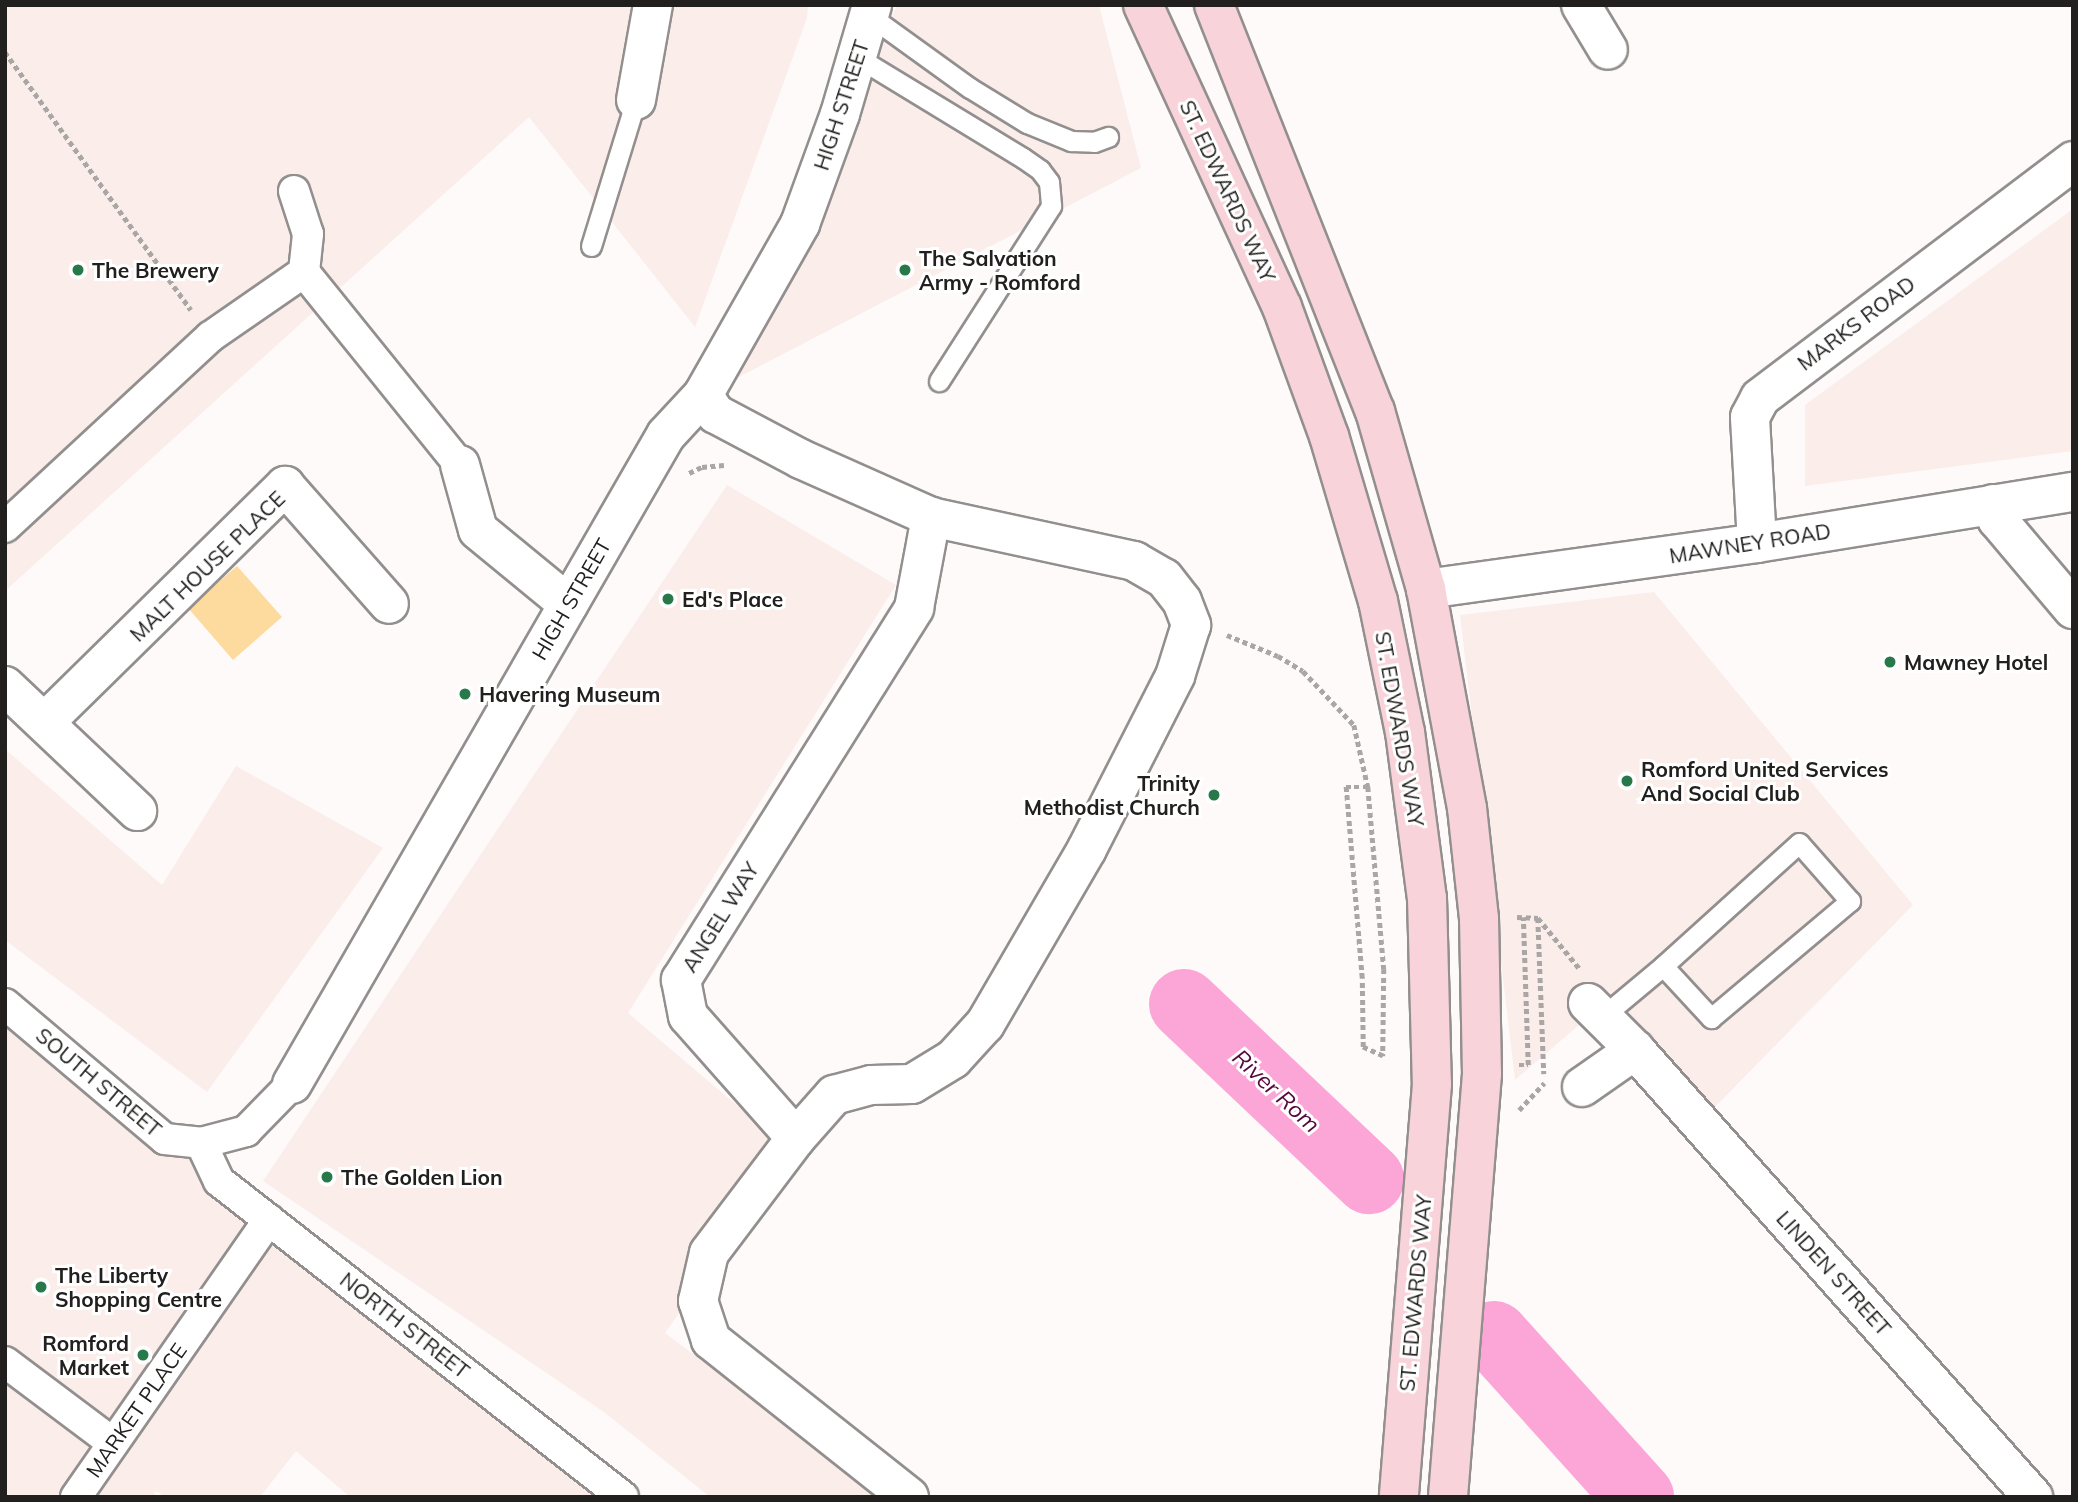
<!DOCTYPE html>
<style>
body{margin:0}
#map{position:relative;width:2078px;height:1502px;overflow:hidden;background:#fefaf9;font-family:Mulish,sans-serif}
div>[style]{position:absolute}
.built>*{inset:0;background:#faedea}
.green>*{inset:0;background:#fddb9f}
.river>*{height:70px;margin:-35px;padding:0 35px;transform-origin:35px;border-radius:35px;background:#fba6d7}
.path>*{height:4.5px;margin-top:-2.25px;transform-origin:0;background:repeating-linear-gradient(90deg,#a9a6a5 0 5px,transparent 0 8.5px)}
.roads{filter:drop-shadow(2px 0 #928f8e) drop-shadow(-2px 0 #928f8e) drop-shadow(0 2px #928f8e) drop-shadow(0 -2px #928f8e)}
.service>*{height:19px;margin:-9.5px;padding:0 9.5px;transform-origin:9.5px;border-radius:9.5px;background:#fff}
.pedestrian>*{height:30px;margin:-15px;padding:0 15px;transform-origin:15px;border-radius:15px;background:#fff}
.minor>*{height:38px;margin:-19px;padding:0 19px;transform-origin:19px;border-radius:19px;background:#fff}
.tertiary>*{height:38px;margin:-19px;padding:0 19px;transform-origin:19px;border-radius:19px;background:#fff}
.primary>*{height:38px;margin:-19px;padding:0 19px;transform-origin:19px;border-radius:19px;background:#f8d3d9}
.dots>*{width:19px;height:19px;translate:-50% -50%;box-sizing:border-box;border:4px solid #fff;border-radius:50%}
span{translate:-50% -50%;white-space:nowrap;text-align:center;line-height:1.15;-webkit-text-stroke:6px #fff;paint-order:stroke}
.street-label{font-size:21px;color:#21201f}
.poi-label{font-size:21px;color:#21201f;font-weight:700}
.left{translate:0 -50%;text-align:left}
.right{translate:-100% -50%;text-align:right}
.water-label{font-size:23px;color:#54093d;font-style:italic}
.frame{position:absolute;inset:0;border:7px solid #21201f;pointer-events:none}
</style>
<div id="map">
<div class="built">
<div style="clip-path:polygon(5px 5px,808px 5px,807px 18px,695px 327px,529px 117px,5px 591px)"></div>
<div style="clip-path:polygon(897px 5px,1099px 5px,1141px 168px,733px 380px)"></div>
<div style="clip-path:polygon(2073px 209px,2073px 451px,1805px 486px,1805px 405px)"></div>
<div style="clip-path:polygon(727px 485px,896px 585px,628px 1013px,792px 1152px,665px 1333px,885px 1497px,710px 1497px,604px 1412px,263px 1181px)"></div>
<div style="clip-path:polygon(1654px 592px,1913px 905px,1711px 1111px,1614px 995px,1515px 1080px,1460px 615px)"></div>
<div style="clip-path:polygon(5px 749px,162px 885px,236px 766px,383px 848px,207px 1092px,5px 940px)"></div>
<div style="clip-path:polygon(5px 1004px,165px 1139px,625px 1497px,350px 1497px,296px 1451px,260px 1497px,165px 1497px,156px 1491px,153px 1497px,5px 1497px)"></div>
</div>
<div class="green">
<div style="clip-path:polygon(237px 566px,282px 617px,233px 660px,188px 608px)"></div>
</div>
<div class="river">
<div style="left:1184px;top:1004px;width:255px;rotate:43.4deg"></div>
<div style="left:1494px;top:1336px;width:217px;rotate:48deg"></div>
</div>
<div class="path">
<div style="left:5px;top:52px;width:318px;rotate:54.2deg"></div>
<div style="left:689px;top:473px;width:14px;rotate:-25deg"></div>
<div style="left:702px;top:467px;width:22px;rotate:-5deg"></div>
<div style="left:1227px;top:635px;width:55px;rotate:22.4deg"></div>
<div style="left:1278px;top:656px;width:29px;rotate:31deg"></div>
<div style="left:1303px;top:671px;width:74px;rotate:46.6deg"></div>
<div style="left:1354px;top:725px;width:64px;rotate:77.3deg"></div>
<div style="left:1368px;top:787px;width:183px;rotate:85deg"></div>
<div style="left:1384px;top:969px;width:87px;rotate:90.7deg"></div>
<div style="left:1383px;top:1056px;width:22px;rotate:-156deg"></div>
<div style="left:1363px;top:1047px;width:69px;rotate:-90.8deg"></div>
<div style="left:1362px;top:978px;width:192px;rotate:-94.8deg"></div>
<div style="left:1346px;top:787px;width:22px"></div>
<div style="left:1517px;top:917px;width:21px;rotate:3deg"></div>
<div style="left:1538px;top:918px;width:65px;rotate:50.6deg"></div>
<div style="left:1538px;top:918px;width:156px;rotate:87.8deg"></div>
<div style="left:1519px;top:1065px;width:9px"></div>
<div style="left:1528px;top:1065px;width:148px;rotate:-91.9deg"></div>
<div style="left:1519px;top:1110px;width:37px;rotate:-47deg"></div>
</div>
<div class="roads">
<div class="service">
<div style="left:870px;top:16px;width:123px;rotate:35.8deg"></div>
<div style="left:970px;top:88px;width:67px;rotate:31.6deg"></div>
<div style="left:1027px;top:123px;width:48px;rotate:22.2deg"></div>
<div style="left:1071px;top:141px;width:23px;rotate:2deg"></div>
<div style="left:1094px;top:142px;width:15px;rotate:-20deg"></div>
<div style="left:857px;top:57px;width:194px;rotate:31.3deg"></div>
<div style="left:1023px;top:158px;width:21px;rotate:35deg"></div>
<div style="left:1040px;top:170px;width:15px;rotate:53deg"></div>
<div style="left:1049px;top:182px;width:24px;rotate:85deg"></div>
<div style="left:1051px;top:206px;width:208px;rotate:122.6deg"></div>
<div style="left:591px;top:246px;width:153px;rotate:-72.9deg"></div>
<div style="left:1602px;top:1017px;width:80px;rotate:-39.9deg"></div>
<div style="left:1663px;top:966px;width:71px;rotate:47.3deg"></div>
<div style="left:1711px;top:1018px;width:182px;rotate:-40.1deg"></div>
<div style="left:1850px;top:901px;width:77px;rotate:-131.3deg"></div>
<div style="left:1799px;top:843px;width:183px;rotate:137.9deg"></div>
</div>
<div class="pedestrian">
<div style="left:294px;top:191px;width:45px;rotate:72deg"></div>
<div style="left:308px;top:234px;width:38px;rotate:96deg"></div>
<div style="left:5px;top:527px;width:280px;rotate:-42.8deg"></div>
<div style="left:210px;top:337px;width:114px;rotate:-34.7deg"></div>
<div style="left:304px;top:272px;width:248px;rotate:51.1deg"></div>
<div style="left:5px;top:1004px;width:209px;rotate:40.2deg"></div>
<div style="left:165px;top:1139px;width:36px;rotate:6deg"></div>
<div style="left:201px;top:1143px;width:47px;rotate:-14.9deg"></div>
<div style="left:246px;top:1131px;width:66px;rotate:-45.6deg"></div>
<div style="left:201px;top:1143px;width:42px;rotate:64.7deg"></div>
<div style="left:219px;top:1181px;width:513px;rotate:38.03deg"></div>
<div style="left:5px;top:1362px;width:135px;rotate:36.9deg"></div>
<div style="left:76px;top:1497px;width:338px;rotate:-55.2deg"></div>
</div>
<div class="minor">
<div style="left:1581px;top:5px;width:52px;rotate:59deg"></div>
<div style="left:636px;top:100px;width:97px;rotate:-79.9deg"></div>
<div style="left:703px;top:395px;width:23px;rotate:56deg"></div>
<div style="left:716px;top:414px;width:96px;rotate:27.9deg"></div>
<div style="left:801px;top:459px;width:142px;rotate:24deg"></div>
<div style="left:931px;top:517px;width:208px;rotate:12.2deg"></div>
<div style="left:1134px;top:561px;width:34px;rotate:30deg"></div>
<div style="left:1164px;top:578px;width:29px;rotate:52deg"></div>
<div style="left:1182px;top:601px;width:26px;rotate:69deg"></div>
<div style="left:1191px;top:625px;width:53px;rotate:107.4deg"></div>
<div style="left:1175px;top:676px;width:194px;rotate:117deg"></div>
<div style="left:1087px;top:849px;width:203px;rotate:120.2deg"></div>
<div style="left:985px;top:1024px;width:47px;rotate:132.4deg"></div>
<div style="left:953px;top:1059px;width:48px;rotate:148.6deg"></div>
<div style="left:912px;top:1084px;width:41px;rotate:178.6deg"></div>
<div style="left:871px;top:1085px;width:38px;rotate:165deg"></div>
<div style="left:834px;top:1095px;width:57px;rotate:131.5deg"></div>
<div style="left:460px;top:465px;width:67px;rotate:74.5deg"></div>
<div style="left:478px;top:530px;width:117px;rotate:39.4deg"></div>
<div style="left:1993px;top:504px;width:16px;rotate:75deg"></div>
<div style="left:1997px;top:519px;width:118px;rotate:49.8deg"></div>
<div style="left:1757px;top:543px;width:126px;rotate:-93.2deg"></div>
<div style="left:1750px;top:417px;width:21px;rotate:-62deg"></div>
<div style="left:1760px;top:398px;width:393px;rotate:-37.1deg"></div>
<div style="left:5px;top:686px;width:182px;rotate:43.4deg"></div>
<div style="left:45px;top:722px;width:337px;rotate:-44.5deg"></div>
<div style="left:285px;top:486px;width:157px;rotate:48.6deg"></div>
<div style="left:1588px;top:1003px;width:66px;rotate:45deg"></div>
<div style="left:1635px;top:1050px;width:599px;rotate:48.32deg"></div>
<div style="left:292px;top:1084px;width:749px;rotate:-60.05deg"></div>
<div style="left:666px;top:435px;width:54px;rotate:-47.2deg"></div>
<div style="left:703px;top:395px;width:197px;rotate:-60.4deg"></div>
<div style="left:800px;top:224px;width:117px;rotate:-70deg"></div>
<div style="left:840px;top:114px;width:114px;rotate:-73.6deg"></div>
<div style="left:1582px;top:1087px;width:65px;rotate:-34.9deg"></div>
<div style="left:909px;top:1497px;width:253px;rotate:-141.6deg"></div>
<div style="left:711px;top:1340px;width:41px;rotate:-108.4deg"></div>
<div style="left:698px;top:1301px;width:49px;rotate:-77.1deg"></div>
<div style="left:709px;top:1253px;width:144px;rotate:-52.9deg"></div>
<div style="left:796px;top:1138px;width:163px;rotate:-131.5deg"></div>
<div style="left:688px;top:1016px;width:37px;rotate:-101deg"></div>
<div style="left:681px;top:980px;width:439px;rotate:-57.9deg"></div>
<div style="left:914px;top:608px;width:93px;rotate:-79.4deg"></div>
</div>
<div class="tertiary">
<div style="left:1426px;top:589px;width:334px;rotate:-7.9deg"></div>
<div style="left:1757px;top:543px;width:320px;rotate:-9.2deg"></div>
</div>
<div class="primary">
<div style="left:1143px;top:5px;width:332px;rotate:65.3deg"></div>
<div style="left:1282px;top:307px;width:137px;rotate:70deg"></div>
<div style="left:1329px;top:436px;width:172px;rotate:73.5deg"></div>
<div style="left:1378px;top:601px;width:134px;rotate:78.4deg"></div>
<div style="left:1405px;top:732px;width:167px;rotate:82.5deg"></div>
<div style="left:1427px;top:898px;width:186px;rotate:88.5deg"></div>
<div style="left:1432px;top:1084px;width:414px;rotate:94.6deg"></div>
<div style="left:1214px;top:5px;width:437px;rotate:68.4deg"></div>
<div style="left:1375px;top:411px;width:185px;rotate:74deg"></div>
<div style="left:1426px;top:589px;width:223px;rotate:79.4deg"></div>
<div style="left:1467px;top:808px;width:111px;rotate:83.8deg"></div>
<div style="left:1479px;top:918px;width:156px;rotate:88.9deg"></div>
<div style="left:1482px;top:1074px;width:424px;rotate:94.6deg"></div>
</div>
</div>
<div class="dots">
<div style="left:78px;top:270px;background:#27794a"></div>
<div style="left:905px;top:270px;background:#27794a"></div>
<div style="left:668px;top:599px;background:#27794a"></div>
<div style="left:1890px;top:662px;background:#27794a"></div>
<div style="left:465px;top:694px;background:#27794a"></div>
<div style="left:1627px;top:781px;background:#27794a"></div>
<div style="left:1214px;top:795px;background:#27794a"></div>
<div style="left:327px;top:1177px;background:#27794a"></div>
<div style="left:41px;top:1287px;background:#27794a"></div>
<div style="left:143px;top:1355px;background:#27794a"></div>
</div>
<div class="street-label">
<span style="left:841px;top:105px;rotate:-72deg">HIGH STREET</span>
<span style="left:1228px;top:191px;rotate:65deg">ST. EDWARDS WAY</span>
<span style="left:1856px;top:323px;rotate:-37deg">MARKS ROAD</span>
<span style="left:1750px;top:543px;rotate:-9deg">MAWNEY ROAD</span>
<span style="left:207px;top:566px;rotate:-44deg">MALT HOUSE PLACE</span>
<span style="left:571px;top:599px;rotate:-60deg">HIGH STREET</span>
<span style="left:1400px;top:729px;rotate:80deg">ST. EDWARDS WAY</span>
<span style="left:720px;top:917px;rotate:-58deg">ANGEL WAY</span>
<span style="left:99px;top:1082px;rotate:40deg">SOUTH STREET</span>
<span style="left:1834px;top:1273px;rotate:48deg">LINDEN STREET</span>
<span style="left:1415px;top:1293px;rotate:-85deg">ST. EDWARDS WAY</span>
<span style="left:405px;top:1325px;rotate:38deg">NORTH STREET</span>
<span style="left:136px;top:1410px;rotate:-55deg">MARKET PLACE</span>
</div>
<div class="poi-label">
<span class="left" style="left:919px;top:270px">The Salvation<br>Army - Romford</span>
<span class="left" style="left:92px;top:270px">The Brewery</span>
<span class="left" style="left:682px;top:599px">Ed's Place</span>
<span class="left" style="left:1904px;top:662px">Mawney Hotel</span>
<span class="left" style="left:479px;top:694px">Havering Museum</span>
<span class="left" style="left:1641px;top:781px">Romford United Services<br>And Social Club</span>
<span class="right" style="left:1200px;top:795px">Trinity<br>Methodist Church</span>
<span class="left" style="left:341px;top:1177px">The Golden Lion</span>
<span class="left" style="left:55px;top:1287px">The Liberty<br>Shopping Centre</span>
<span class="right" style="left:129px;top:1355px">Romford<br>Market</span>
</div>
<div class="water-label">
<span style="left:1276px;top:1091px;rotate:43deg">River Rom</span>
</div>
<div class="frame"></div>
</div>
